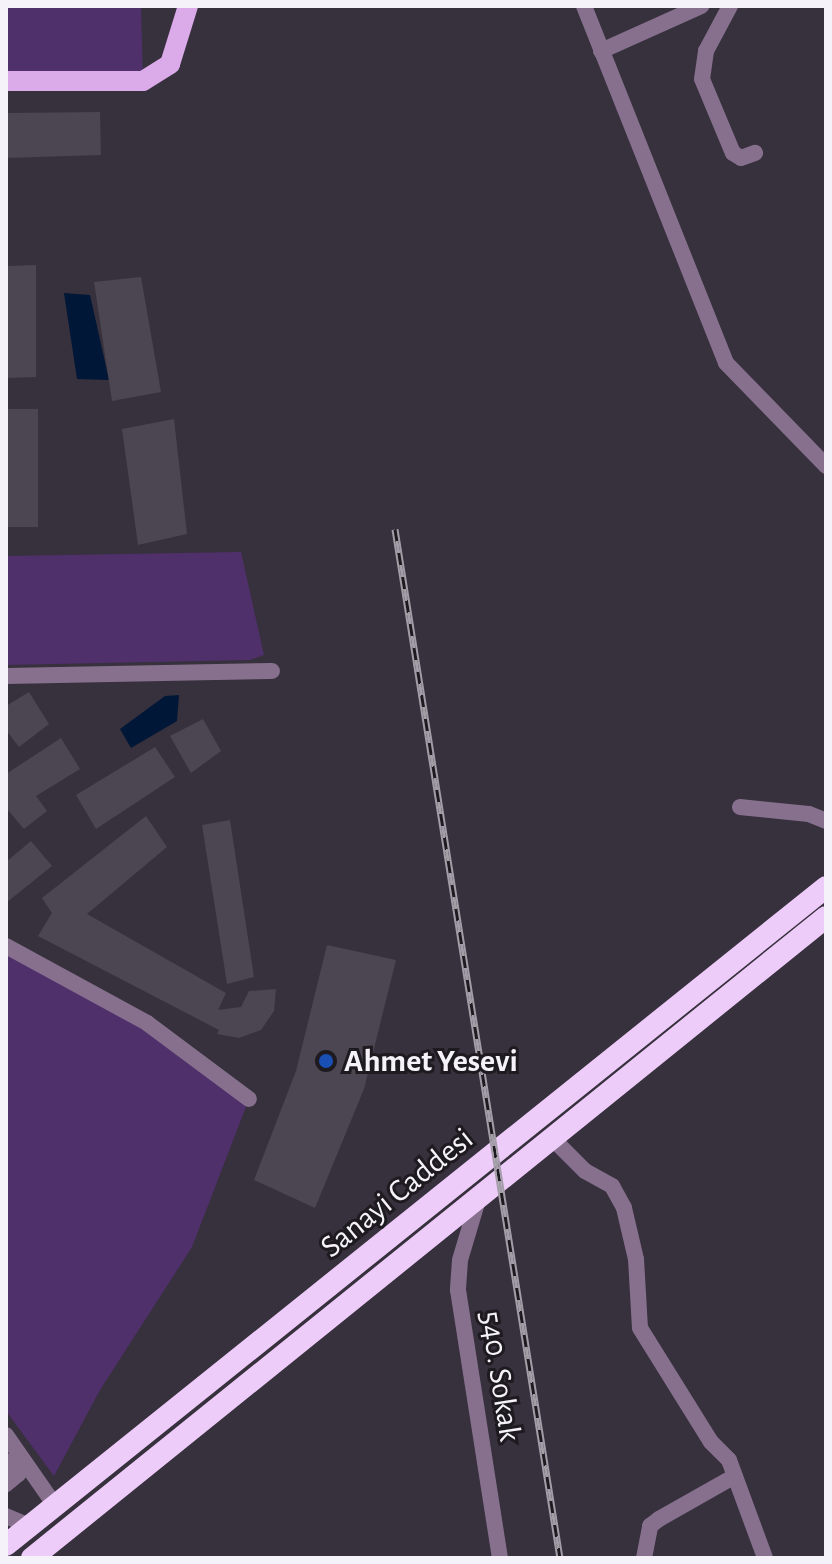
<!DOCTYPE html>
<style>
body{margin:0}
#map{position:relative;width:832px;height:1564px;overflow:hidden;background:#37303d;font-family:"Alegreya Sans",sans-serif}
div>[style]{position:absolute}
.green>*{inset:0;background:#4f306b}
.water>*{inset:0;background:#001737}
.building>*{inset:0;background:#4c4552}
.minor>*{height:16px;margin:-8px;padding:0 8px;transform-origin:8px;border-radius:8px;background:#87708e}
.major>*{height:20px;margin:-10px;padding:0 10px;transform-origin:10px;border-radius:10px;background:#daaae9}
.highway>*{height:22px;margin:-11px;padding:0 11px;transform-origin:11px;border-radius:11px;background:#eeccf9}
.rail>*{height:7px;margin-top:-3.5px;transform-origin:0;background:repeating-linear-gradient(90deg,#1d1a20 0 12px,#a29da7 0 24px);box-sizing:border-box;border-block:2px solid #a29da7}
.dots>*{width:22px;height:22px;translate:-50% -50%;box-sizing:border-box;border:4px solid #1d1a20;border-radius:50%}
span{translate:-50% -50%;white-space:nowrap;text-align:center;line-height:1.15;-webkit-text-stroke:6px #1d1a20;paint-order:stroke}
.poi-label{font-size:32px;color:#f6f2fa;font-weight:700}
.left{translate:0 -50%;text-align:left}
.street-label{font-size:32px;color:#f6f2fa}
.frame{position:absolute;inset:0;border:8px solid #f6f2fa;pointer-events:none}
</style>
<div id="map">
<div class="green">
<div style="clip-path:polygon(6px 6px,141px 6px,143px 81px,6px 81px)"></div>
<div style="clip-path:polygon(241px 552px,264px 655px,250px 660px,6px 665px,6px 556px)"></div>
<div style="clip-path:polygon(6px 953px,140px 1019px,249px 1099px,192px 1247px,100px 1390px,54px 1476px,6px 1411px)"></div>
</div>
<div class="water">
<div style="clip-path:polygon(64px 293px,90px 295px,109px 380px,77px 379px)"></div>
<div style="clip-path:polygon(179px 695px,177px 721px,131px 748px,120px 729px,165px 696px)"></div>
</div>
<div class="building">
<div style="clip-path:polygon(100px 112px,101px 155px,6px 158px,6px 113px)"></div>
<div style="clip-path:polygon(36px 265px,36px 377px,6px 378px,6px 266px)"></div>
<div style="clip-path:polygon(141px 277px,161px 392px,112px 401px,94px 282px)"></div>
<div style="clip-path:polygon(6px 409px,38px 409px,38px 527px,6px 527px)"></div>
<div style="clip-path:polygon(174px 419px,187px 534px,138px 545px,122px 429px)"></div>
<div style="clip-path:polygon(29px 692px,49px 724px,19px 747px,6px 730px,6px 706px)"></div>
<div style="clip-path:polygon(203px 719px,221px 751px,191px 773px,170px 736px)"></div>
<div style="clip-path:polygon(61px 738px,80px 769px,36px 796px,47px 811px,24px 829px,6px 808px,6px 774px)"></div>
<div style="clip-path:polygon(155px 747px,175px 777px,96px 829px,76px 795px)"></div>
<div style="clip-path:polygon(146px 816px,167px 847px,87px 914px,226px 993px,218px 1010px,241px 1007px,249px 991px,276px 989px,274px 1011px,261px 1030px,239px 1038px,217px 1034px,219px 1030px,38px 936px,52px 913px,42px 898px)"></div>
<div style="clip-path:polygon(230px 820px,254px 977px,227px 984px,202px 825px)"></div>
<div style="clip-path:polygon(31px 841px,52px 866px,6px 903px,6px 862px)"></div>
<div style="clip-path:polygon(327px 945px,396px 960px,364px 1089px,315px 1208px,254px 1180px,296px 1071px)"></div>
</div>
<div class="minor">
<div style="left:584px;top:6px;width:384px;rotate:68.3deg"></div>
<div style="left:726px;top:363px;width:144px;rotate:45.8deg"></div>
<div style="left:730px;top:6px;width:51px;rotate:118.1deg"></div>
<div style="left:706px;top:51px;width:28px;rotate:98deg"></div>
<div style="left:702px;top:79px;width:80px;rotate:67.3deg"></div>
<div style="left:733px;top:153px;width:9px;rotate:32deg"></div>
<div style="left:741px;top:158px;width:15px;rotate:-20deg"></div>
<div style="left:601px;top:51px;width:110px;rotate:-24.2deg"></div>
<div style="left:6px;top:676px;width:266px;rotate:-1.1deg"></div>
<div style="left:740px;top:807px;width:69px;rotate:5.8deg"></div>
<div style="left:809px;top:814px;width:18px;rotate:22deg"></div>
<div style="left:6px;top:946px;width:161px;rotate:28.6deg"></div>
<div style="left:147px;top:1023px;width:127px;rotate:36.7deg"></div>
<div style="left:553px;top:1139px;width:45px;rotate:45deg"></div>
<div style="left:585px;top:1171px;width:31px;rotate:29deg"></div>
<div style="left:612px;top:1186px;width:25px;rotate:61deg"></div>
<div style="left:624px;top:1208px;width:52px;rotate:76.8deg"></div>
<div style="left:636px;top:1259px;width:69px;rotate:86.7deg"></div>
<div style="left:640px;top:1328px;width:134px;rotate:58.1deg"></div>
<div style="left:711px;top:1442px;width:25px;rotate:45deg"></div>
<div style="left:729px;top:1460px;width:104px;rotate:69.8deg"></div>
<div style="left:477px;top:1203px;width:59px;rotate:106.6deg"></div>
<div style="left:460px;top:1260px;width:30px;rotate:94deg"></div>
<div style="left:458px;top:1290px;width:271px;rotate:81.1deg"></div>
<div style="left:6px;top:1435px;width:88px;rotate:55.2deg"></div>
<div style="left:6px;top:1461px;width:18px;rotate:47deg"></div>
<div style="left:18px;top:1474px;width:16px;rotate:140deg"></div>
<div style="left:6px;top:1516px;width:25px;rotate:23deg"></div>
<div style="left:644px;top:1558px;width:33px;rotate:-79deg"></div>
<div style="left:650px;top:1526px;width:11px;rotate:-38deg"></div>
<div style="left:659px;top:1519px;width:87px;rotate:-29.5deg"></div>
</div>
<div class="major">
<div style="left:6px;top:81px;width:137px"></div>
<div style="left:143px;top:81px;width:32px;rotate:-32deg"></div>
<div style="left:170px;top:64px;width:61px;rotate:-72.8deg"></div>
</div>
<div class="highway">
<div style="left:6px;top:1545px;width:1051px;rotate:-38.74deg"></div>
<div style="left:32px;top:1558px;width:1020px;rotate:-38.91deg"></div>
</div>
<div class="rail">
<div style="left:395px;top:529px;width:1042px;rotate:80.89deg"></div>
</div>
<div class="dots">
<div style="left:326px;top:1061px;background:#1a4fb4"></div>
</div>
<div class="poi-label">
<span class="left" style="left:344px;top:1061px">Ahmet Yesevi</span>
</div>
<div class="street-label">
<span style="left:397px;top:1193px;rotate:-39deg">Sanayi Caddesi</span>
<span style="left:500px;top:1376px;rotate:81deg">540. Sokak</span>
</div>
<div class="frame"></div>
</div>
